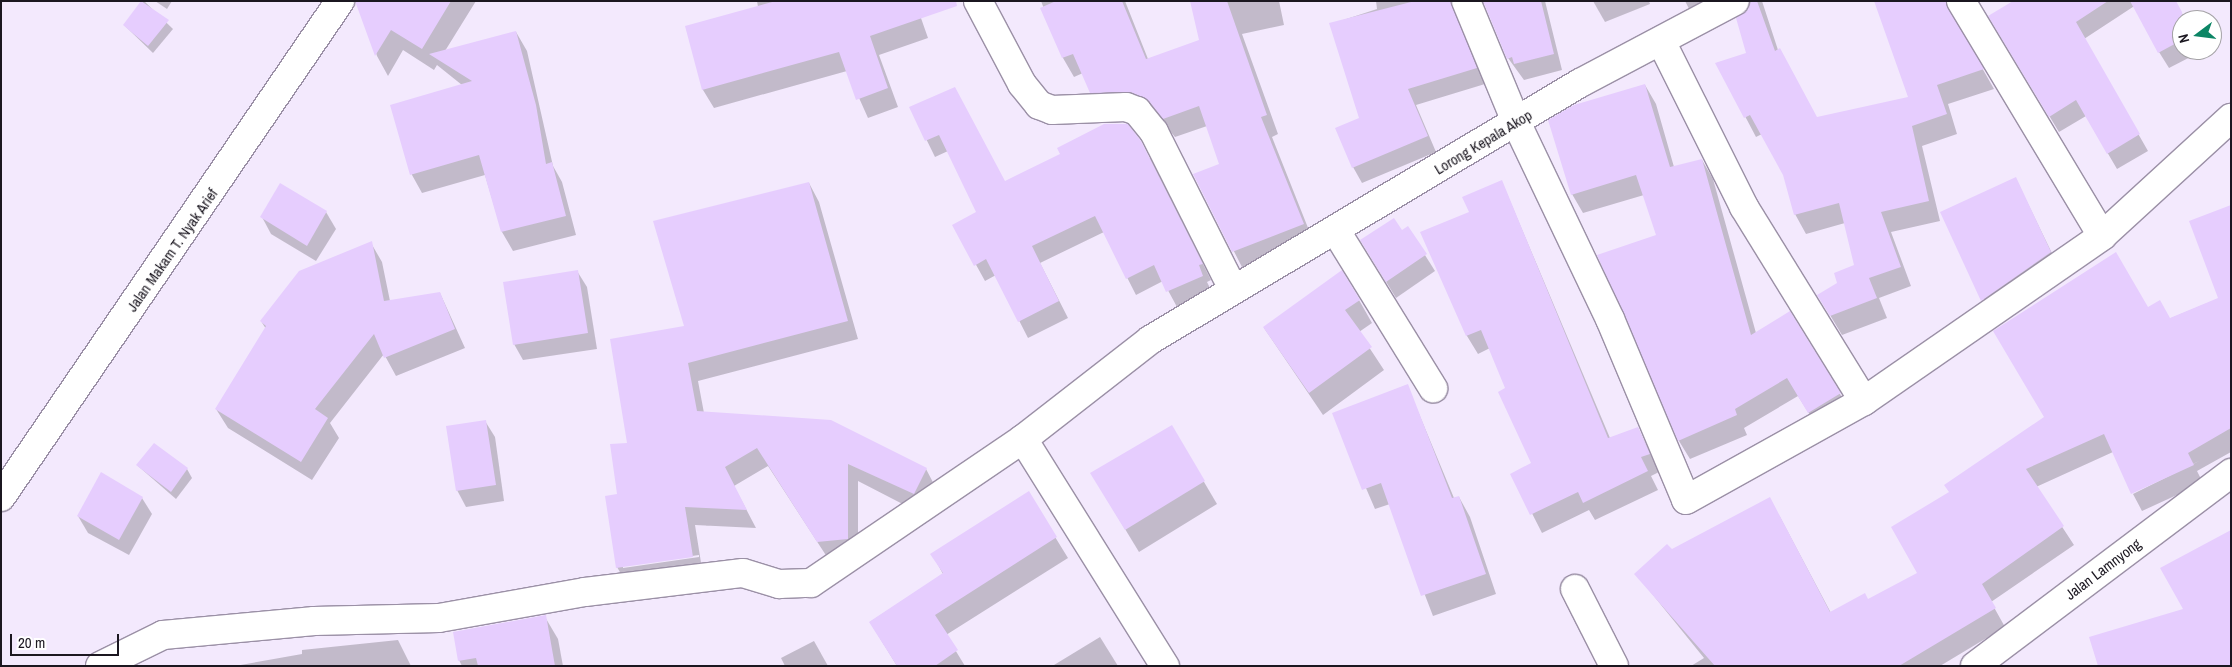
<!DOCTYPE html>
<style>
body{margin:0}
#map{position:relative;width:2232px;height:667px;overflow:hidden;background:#f3e9fd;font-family:"Archivo Narrow",sans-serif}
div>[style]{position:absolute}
.shadow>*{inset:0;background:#0003}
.building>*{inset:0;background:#e6cdfe}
.roads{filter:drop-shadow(1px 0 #9b90a6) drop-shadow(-1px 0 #9b90a6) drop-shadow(0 1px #9b90a6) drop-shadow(0 -1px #9b90a6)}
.street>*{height:28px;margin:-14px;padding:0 14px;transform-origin:14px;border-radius:14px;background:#fff}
.secondary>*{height:28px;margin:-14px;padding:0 14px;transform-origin:14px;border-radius:14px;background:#fff}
span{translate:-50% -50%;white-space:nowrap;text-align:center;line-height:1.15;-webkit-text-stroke:4px #fff;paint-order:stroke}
.street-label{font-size:15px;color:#1b1720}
.frame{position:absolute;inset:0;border:2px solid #1b1720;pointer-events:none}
.north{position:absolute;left:2172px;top:10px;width:50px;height:50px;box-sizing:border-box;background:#fff;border:1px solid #a4a2a6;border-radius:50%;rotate:255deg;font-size:14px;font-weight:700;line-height:20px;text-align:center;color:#1b1720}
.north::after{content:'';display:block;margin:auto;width:18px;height:22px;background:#0c8565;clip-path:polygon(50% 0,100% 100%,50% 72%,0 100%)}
.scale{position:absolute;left:10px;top:634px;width:109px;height:22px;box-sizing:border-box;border:2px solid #1b1720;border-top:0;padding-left:6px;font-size:15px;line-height:18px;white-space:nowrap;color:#1b1720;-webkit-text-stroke:4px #fff;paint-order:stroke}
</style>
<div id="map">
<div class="shadow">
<div style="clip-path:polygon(144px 1px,173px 29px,153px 53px,124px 25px)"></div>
<div style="clip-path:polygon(155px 1px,172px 1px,167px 9px)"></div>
<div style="clip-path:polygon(371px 1px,476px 1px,445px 51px,516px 32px,527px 51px,553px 166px,562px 182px,576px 235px,513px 251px,502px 232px,485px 175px,422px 193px,412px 175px,391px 106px,462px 85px,437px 65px,434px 70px,403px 50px,388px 76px,377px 56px,364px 12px)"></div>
<div style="clip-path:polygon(757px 1px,915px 1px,928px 38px,879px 55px,898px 107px,868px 118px,847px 71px,714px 108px,703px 90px,686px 27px,758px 7px)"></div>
<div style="clip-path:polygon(1041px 1px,1125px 1px,1148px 59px,1200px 41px,1191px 1px,1279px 1px,1284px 25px,1242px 34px,1278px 134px,1272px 137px,1314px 243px,1244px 271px,1195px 175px,1221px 165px,1207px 126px,1175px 137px,1161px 120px,1103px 112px,1083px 73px,1074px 77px,1063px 58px)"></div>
<div style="clip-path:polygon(1376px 1px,1545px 1px,1562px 70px,1524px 80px,1508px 58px,1485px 4px,1470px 2px,1462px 8px,1460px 24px,1485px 84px,1416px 105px,1436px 152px,1362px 183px,1353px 167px,1360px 119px,1331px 24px,1377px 9px)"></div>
<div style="clip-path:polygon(1593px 1px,1649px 1px,1650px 4px,1605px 22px)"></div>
<div style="clip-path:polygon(1685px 1px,1762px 1px,1778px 50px,1817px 119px,1909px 98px,1876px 1px,1955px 1px,1956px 22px,1994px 89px,1948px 104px,1957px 134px,1922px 146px,1940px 221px,1891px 232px,1911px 286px,1879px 298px,1887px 318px,1842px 335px,1830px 315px,1839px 283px,1855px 266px,1845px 223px,1806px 234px,1795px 214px,1784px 175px,1762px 134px,1756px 137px,1717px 63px,1747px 54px,1750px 6px,1699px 28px)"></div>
<div style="clip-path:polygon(2015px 1px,2142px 1px,2084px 39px,2148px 151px,2117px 169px,2086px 116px,2059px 132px,1999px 33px)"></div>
<div style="clip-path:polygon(2175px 2px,2186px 20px,2182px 20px,2182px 50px,2202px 51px,2169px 68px,2159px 52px)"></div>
<div style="clip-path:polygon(1645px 85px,1656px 104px,1674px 167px,1702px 160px,1713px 179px,1756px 333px,1840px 394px,1850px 412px,1820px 431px,1798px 396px,1744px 428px,1747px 435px,1690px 459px,1679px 441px,1598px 256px,1657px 236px,1644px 195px,1583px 213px,1572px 194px)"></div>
<div style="clip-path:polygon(911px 108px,1005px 183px,1150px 158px,1211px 280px,1207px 282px,1212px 292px,1177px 307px,1163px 281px,1136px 295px,1104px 232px,1040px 263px,1068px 318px,1028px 338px,996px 275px,985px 281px,954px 225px,978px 213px,948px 151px,935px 157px)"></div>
<div style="clip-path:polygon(2016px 179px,2063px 276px,1995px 323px,1942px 212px)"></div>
<div style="clip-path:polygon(1502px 182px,1610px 438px,1638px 428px,1659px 472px,1651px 476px,1658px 490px,1595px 520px,1589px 510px,1542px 533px,1512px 474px,1533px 464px,1507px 389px,1490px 348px,1478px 354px,1467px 336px,1422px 232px,1470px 213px)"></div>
<div style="clip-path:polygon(evenodd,809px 183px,819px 202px,858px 339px,698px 381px,704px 413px,926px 469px,936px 488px,922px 514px,858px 481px,858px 557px,829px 560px,768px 466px,734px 486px,756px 528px,695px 525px,703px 575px,628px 586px,617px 567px,618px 495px,629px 444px,685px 327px,809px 183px,699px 555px,699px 557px,623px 568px,623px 566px,699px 555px)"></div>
<div style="clip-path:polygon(281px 185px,326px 212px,336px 229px,316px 261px,271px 234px,262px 217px)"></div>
<div style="clip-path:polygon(2231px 206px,2231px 452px,2197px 471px,2203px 483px,2142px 511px,2133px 494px,2199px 461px,2132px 492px,2113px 452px,2036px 487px,2074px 545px,1991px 602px,2005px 627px,1940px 666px,1691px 666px,1704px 658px,1636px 574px,1672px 551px,1780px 517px,1831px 613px,1868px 601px,1919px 573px,1950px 493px,2045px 417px,2148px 309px,2169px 319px,2220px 298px)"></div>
<div style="clip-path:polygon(1408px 228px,1435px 271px,1396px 298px,1371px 257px)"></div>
<div style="clip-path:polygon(371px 243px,382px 262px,390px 301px,440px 293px,465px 348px,396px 376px,384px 354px,330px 423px,339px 438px,312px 480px,228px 428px,216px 409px,266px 329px,261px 321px)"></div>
<div style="clip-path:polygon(577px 271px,587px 287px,597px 349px,523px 360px,514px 344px)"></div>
<div style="clip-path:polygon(1359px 300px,1372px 323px,1359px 332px,1384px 370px,1323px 415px,1264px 328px)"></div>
<div style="clip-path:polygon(1407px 385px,1454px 498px,1459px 497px,1470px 517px,1496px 594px,1433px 616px,1390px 504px,1375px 509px,1334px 414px)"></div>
<div style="clip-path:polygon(485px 421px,495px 437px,504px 501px,466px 507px,457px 490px)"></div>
<div style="clip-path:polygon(1171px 426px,1217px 504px,1139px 552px,1105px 496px)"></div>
<div style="clip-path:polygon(138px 466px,187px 469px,192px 478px,176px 499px)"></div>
<div style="clip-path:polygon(1028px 493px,1068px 558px,946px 635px,965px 666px,897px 666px,870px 622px,943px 574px,932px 554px)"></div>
<div style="clip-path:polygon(142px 498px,152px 514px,129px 555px,88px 533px,78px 516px)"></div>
<div style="clip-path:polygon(545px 617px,558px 639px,563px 666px,462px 666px,459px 660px)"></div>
<div style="clip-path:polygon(1100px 637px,1118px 666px,1055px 666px,1054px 665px)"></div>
<div style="clip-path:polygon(398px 640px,411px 666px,235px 666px,302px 654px,302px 650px)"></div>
<div style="clip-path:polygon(814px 641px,828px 666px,785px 666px,781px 658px)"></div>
</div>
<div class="building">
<div style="clip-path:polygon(141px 1px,169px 20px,148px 46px,123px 25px)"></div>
<div style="clip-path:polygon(355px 1px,451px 1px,422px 49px,391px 30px,375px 56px)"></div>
<div style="clip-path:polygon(776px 1px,956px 1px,957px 6px,870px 36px,888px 88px,856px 100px,839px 52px,702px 90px,685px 26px)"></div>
<div style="clip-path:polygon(1056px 1px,1122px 1px,1146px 59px,1199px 40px,1190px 1px,1227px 1px,1267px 115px,1261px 117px,1304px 224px,1232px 252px,1193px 174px,1219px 164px,1199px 106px,1163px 119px,1149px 101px,1131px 92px,1090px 93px,1073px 54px,1062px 58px,1040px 8px)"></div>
<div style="clip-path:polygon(1415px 1px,1451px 1px,1477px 68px,1408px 89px,1428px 136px,1352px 168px,1335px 128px,1359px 118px,1329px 23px)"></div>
<div style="clip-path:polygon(1483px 1px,1541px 1px,1554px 54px,1514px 64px,1512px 57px,1507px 59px)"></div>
<div style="clip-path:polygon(1751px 1px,1757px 1px,1775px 51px,1780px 48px,1817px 117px,1908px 97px,1874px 1px,1945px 1px,1984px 69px,1937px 85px,1947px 114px,1912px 126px,1929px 201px,1881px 212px,1901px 267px,1869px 278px,1877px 298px,1830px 316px,1817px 295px,1837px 283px,1834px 273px,1854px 265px,1839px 203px,1794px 215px,1783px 175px,1750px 115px,1744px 118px,1715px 63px,1746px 53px,1736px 18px,1748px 10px)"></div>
<div style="clip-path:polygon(2013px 1px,2108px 1px,2076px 22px,2140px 134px,2107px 154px,2076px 100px,2049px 117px,1988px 16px)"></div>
<div style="clip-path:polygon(2130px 1px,2176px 1px,2182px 12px,2182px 40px,2158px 53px)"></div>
<div style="clip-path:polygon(516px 31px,536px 105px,546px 164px,552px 162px,566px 216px,501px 232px,479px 155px,410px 175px,390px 105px,472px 81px,429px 54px)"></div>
<div style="clip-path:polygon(1645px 84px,1670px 167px,1702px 159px,1751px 335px,1790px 311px,1841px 393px,1808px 413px,1787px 378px,1735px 409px,1737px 415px,1678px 441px,1597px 255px,1656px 235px,1636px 175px,1571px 195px,1548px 120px,1574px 105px)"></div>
<div style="clip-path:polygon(955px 87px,1005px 181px,1060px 154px,1057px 148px,1104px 124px,1128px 124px,1141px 141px,1203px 264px,1199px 265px,1203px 276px,1166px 292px,1154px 265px,1126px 279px,1095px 216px,1032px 246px,1059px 301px,1018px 322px,986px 259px,974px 266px,952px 225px,976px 212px,939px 135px,925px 141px,909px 107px)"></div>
<div style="clip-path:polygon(2016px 177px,2051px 252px,1981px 301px,1940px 212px)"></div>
<div style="clip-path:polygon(1502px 180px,1608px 438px,1638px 427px,1650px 454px,1641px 457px,1648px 471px,1583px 503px,1578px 492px,1530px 515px,1510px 474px,1531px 463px,1498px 392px,1505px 388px,1481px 330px,1466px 336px,1420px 232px,1469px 212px,1462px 197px)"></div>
<div style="clip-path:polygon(809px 182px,848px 321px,688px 363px,697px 411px,831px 420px,927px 468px,914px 494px,848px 464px,848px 539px,817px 542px,757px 448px,725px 467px,747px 510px,685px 507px,693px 557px,616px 568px,605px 496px,617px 494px,610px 444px,627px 443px,610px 339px,684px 326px,653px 221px)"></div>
<div style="clip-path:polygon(280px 183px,327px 211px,307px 246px,260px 217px)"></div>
<div style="clip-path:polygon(2231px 205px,2231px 428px,2188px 453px,2194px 465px,2131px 494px,2104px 434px,2026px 469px,2064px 526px,1982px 584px,1996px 608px,1899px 666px,1715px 666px,1634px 574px,1667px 544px,1672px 549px,1770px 497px,1830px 612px,1865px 593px,1868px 599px,1917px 573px,1891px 527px,1949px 492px,1944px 485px,2044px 417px,1993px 331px,2116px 252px,2148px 307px,2160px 300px,2170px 318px,2218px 298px,2189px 221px)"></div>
<div style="clip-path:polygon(1394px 218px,1402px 230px,1408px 226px,1427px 254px,1386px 282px,1360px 240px)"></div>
<div style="clip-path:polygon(372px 241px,384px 301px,440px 292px,455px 329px,384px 358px,374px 334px,315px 409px,328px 418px,301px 462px,215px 409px,266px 326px,260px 321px,299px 271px)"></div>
<div style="clip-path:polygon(578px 270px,588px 333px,513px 345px,503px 282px)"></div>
<div style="clip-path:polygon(1342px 270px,1360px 300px,1345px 310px,1372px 347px,1309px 393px,1263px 327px)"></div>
<div style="clip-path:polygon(1408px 384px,1452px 498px,1459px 496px,1486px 574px,1421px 596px,1381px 483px,1362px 490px,1332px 413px)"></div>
<div style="clip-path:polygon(486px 420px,496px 485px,456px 491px,446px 426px)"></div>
<div style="clip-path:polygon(1172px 425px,1205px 481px,1125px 530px,1090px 473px)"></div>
<div style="clip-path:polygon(154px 443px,188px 468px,171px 492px,136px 465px)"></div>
<div style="clip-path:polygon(101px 472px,143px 497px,119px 540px,77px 516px)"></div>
<div style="clip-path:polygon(1029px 491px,1057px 537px,935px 615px,958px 650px,935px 666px,897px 666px,869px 622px,943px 573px,930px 554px)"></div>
<div style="clip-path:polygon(2231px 530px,2231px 666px,2098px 666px,2089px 637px,2183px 609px,2160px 568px)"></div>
<div style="clip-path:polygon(546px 615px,555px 666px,478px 666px,476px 658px,458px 661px,453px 632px)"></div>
</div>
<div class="roads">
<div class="street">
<div style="left:978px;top:1px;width:94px;rotate:62.1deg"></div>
<div style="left:1022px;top:84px;width:27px;rotate:51deg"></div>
<div style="left:1039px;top:105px;width:14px;rotate:21deg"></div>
<div style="left:1052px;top:110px;width:74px;rotate:-2.3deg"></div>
<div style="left:1126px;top:107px;width:12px;rotate:20deg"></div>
<div style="left:1137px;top:111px;width:27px;rotate:51deg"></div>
<div style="left:1154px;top:132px;width:176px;rotate:63.3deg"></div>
<div style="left:1466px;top:1px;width:131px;rotate:67.5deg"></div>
<div style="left:1516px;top:122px;width:218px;rotate:64.5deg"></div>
<div style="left:1610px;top:319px;width:196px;rotate:67.2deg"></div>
<div style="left:1686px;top:500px;width:204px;rotate:-29.1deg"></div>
<div style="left:1864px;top:401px;width:290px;rotate:-34.7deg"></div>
<div style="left:2102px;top:236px;width:175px;rotate:-42.5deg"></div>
<div style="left:1961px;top:1px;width:274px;rotate:59deg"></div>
<div style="left:1662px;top:43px;width:183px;rotate:63.4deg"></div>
<div style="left:1744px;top:207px;width:228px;rotate:58.3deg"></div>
<div style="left:1336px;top:231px;width:185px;rotate:58.3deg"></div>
<div style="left:1023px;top:439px;width:268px;rotate:58deg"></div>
<div style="left:1575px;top:589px;width:86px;rotate:63.1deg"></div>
<div style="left:100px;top:666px;width:70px;rotate:-26.2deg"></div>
<div style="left:163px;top:635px;width:152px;rotate:-5.3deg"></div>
<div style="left:314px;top:621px;width:125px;rotate:-1.4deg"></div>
<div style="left:439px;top:618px;width:148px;rotate:-10.1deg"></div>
<div style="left:585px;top:592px;width:159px;rotate:-6.9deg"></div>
<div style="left:743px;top:573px;width:38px;rotate:17deg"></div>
<div style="left:779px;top:584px;width:32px;rotate:-2deg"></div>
<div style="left:811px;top:583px;width:256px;rotate:-34.2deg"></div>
<div style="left:1023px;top:439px;width:161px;rotate:-37.9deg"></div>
<div style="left:1150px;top:340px;width:501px;rotate:-30.87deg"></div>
<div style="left:1580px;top:83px;width:175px;rotate:-27.9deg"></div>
<div style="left:1975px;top:666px;width:321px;rotate:-37deg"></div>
</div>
<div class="secondary">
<div style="left:1px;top:497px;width:601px;rotate:-55.65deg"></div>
</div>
</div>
<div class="street-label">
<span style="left:1483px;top:142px;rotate:-31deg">Lorong Kepala Akop</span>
<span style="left:172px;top:250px;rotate:-55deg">Jalan Makam T. Nyak Arief</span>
<span style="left:2103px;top:569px;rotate:-37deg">Jalan Lamnyong</span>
</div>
<div class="frame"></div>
<div class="north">N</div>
<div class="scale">20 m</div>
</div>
